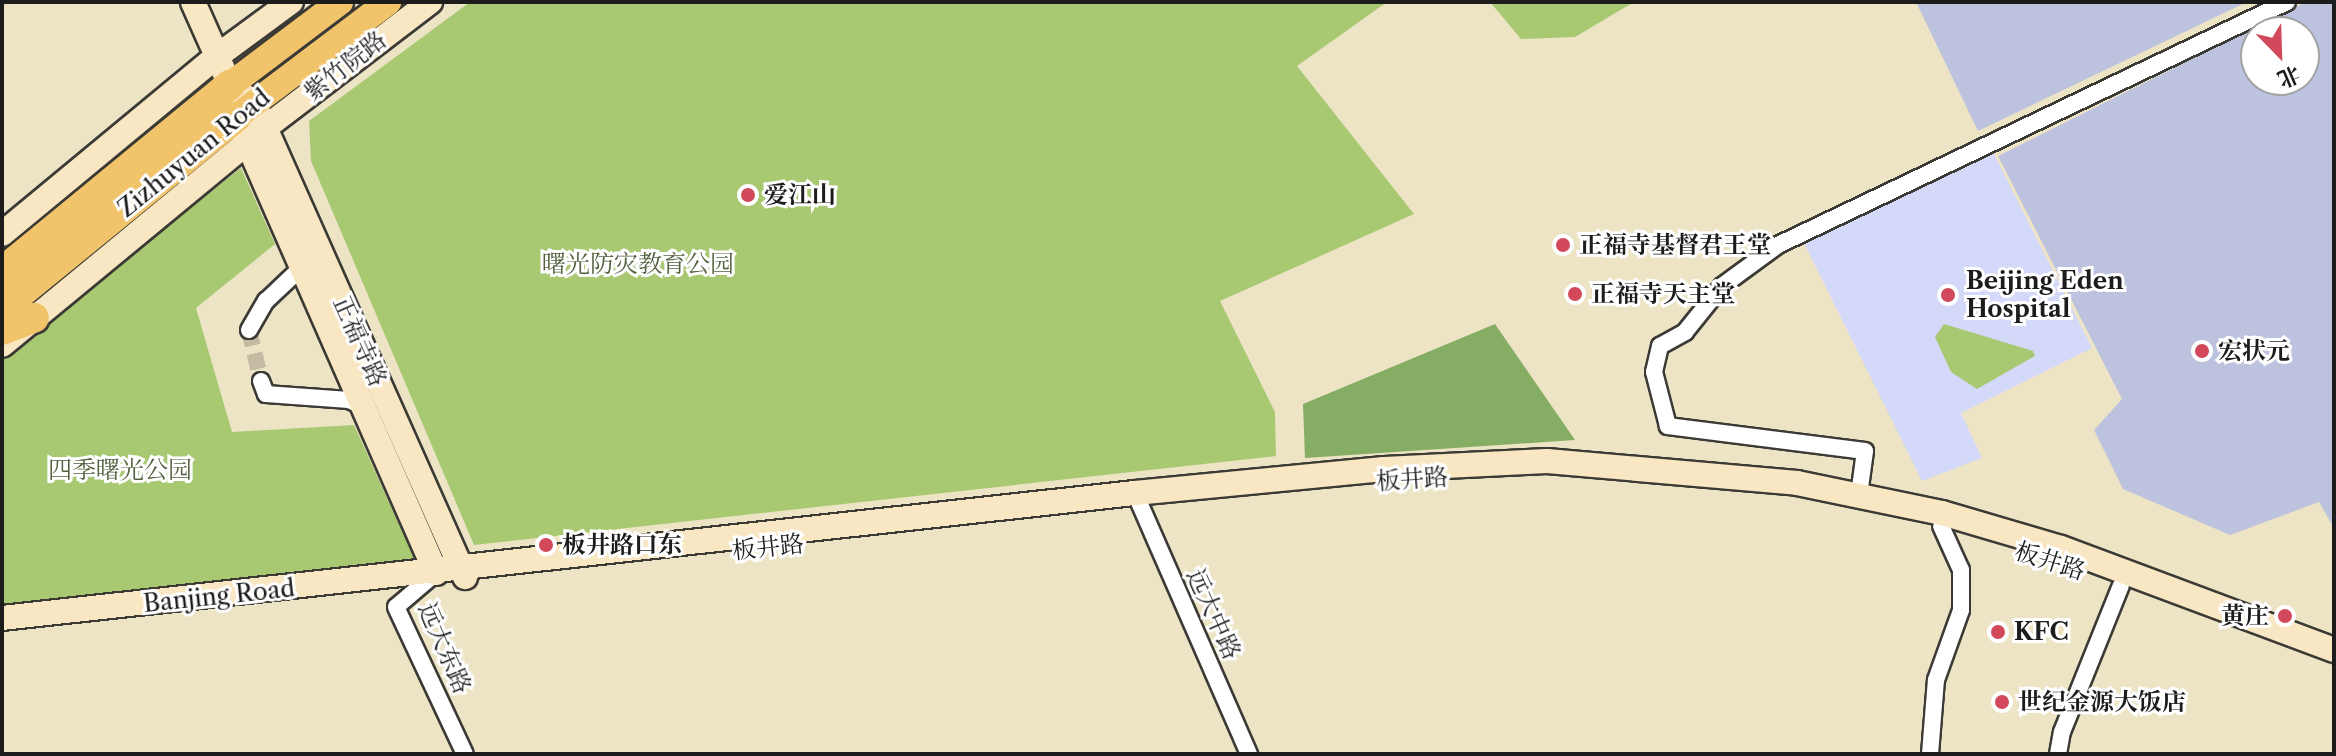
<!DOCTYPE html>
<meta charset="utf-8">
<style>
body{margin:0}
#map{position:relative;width:2336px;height:756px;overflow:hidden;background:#ede4c5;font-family:"Libre Caslon Text","Noto Serif SC",serif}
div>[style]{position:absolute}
.built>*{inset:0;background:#d4d8f9}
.industrial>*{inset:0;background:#bdc3de}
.green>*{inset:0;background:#a8c972}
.forest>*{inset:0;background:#86ad64}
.street-tunnel>*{height:16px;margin-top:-8px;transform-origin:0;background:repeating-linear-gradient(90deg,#c3bca3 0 16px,transparent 0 24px)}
.roads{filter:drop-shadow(2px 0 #3b3a35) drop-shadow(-2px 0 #3b3a35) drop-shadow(0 2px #3b3a35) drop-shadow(0 -2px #3b3a35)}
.street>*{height:16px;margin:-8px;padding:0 8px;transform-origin:8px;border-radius:8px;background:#fff}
.secondary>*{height:24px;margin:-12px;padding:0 12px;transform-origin:12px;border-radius:12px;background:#f9e7c3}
.primary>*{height:26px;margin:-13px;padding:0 13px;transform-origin:13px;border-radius:13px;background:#f1c36a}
.highway>*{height:30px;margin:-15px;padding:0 15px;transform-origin:15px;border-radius:15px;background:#f1c36a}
.dots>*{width:22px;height:22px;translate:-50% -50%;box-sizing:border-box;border:4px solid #fff;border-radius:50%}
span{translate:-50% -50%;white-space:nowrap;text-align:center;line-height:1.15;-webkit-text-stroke:6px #fff;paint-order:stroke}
.street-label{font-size:24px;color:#1c1c1c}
.poi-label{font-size:24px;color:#1c1c1c;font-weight:700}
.left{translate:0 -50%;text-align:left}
.right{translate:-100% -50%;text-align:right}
.park-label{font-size:24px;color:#54613e}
.frame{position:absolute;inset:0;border:4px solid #1c1c1c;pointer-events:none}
.north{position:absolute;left:2240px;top:16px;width:80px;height:80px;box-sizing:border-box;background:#fff;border:2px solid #a4a4a4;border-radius:50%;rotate:157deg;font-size:22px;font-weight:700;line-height:32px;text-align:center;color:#1c1c1c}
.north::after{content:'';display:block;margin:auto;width:28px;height:36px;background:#d1495b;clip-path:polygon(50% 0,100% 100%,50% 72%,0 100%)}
</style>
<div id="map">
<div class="built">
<div style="clip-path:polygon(1993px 152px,2092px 348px,1961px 413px,1982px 458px,1922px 481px,1804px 243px)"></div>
</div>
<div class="industrial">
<div style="clip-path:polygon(1916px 2px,2247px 2px,1978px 131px)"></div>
<div style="clip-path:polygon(evenodd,2306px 2px,2334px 2px,2334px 528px,2319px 502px,2230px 535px,2123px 489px,2094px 430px,2122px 399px,1998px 156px,2306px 2px,2256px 32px,2304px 32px,2304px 80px,2256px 80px,2256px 32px)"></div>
</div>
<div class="green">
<div style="clip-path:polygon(470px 2px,1387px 2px,1297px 66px,1414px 214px,1220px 301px,1275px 412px,1276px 456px,474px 545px,311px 161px,309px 121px)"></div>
<div style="clip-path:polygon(1490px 2px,1634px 2px,1575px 37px,1521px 39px)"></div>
<div style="clip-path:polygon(241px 168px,275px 244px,196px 308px,232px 432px,354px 425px,417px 564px,2px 604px,2px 356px)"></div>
<div style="clip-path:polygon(1944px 324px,2033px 351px,2035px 356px,1977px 389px,1951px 372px,1935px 337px)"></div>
</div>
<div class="forest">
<div style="clip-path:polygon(1495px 324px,1575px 440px,1305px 458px,1303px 404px)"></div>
</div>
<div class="street-tunnel">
<div style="left:249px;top:330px;width:52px;rotate:76.8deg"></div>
</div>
<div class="roads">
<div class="street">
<div style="left:249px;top:330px;width:34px;rotate:-60deg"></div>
<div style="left:266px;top:301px;width:50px;rotate:-43.4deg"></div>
<div style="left:261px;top:381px;width:14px;rotate:69deg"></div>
<div style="left:266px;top:394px;width:83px;rotate:4.1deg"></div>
<div style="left:349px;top:400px;width:17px;rotate:25deg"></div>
<div style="left:1135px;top:493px;width:285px;rotate:66.4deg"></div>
<div style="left:1859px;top:495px;width:44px;rotate:-82.2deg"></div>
<div style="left:1865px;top:451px;width:199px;rotate:-172.8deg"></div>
<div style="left:1668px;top:426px;width:56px;rotate:-104.5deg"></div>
<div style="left:1654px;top:372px;width:27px;rotate:-77deg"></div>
<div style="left:1660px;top:346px;width:29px;rotate:-29deg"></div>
<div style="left:1685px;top:332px;width:59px;rotate:-51.2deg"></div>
<div style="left:1722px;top:286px;width:69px;rotate:-36.2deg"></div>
<div style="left:1778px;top:245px;width:564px;rotate:-25.52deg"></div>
<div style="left:436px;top:573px;width:52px;rotate:139.6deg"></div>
<div style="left:396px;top:607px;width:162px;rotate:64.9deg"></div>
<div style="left:1930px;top:754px;width:74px;rotate:-85.4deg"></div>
<div style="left:1936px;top:680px;width:74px;rotate:-70.3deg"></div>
<div style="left:1961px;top:610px;width:40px;rotate:-90deg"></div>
<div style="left:1961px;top:570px;width:48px;rotate:-114.4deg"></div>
<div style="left:2058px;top:754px;width:22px;rotate:-80deg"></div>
<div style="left:2062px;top:732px;width:158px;rotate:-68.1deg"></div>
</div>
<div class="secondary">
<div style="left:193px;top:2px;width:91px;rotate:66deg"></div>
<div style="left:230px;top:85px;width:33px;rotate:79deg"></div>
<div style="left:236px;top:117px;width:498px;rotate:66.3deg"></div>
<div style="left:238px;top:91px;width:20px;rotate:37deg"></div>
<div style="left:254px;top:103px;width:519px;rotate:66deg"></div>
<div style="left:2px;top:234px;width:278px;rotate:-39.6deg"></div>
<div style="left:216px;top:57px;width:93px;rotate:-36.3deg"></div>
<div style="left:2px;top:345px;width:341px;rotate:-39.5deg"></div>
<div style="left:265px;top:128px;width:208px;rotate:-37.4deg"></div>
<div style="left:2px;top:618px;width:1140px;rotate:-6.3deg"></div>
<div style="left:1135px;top:493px;width:250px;rotate:-5.5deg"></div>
<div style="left:1384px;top:469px;width:163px;rotate:-2.8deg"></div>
<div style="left:1547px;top:461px;width:251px;rotate:5deg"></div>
<div style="left:1797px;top:483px;width:148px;rotate:11.7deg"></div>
<div style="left:1942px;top:513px;width:124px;rotate:16.4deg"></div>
<div style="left:2061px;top:548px;width:291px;rotate:20.5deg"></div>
</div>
<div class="primary">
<div style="left:230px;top:85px;width:138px;rotate:-37deg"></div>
<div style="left:236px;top:117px;width:191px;rotate:-37.1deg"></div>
</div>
<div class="highway">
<div style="left:2px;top:272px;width:295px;rotate:-39.4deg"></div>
<div style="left:2px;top:308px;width:302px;rotate:-39.2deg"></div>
<div style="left:2px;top:330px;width:34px;rotate:-21deg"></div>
</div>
</div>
<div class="dots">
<div style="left:748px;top:195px;background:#d1495b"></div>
<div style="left:1563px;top:245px;background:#d1495b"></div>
<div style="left:1575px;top:294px;background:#d1495b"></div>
<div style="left:1948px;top:295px;background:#d1495b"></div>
<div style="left:2202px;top:351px;background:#d1495b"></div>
<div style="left:546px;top:545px;background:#d1495b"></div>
<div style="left:2285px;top:616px;background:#d1495b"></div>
<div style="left:1998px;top:632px;background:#d1495b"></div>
<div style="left:2002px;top:702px;background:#d1495b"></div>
</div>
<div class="street-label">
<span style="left:345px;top:66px;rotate:-38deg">紫竹院路</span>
<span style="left:194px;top:153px;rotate:-39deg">Zizhuyuan Road</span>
<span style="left:360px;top:341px;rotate:66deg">正福寺路</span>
<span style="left:1412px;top:479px;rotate:-4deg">板井路</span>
<span style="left:768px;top:547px;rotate:-6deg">板井路</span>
<span style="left:2050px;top:561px;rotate:18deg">板井路</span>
<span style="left:219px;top:596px;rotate:-6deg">Banjing Road</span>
<span style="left:1214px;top:614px;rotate:66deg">远大中路</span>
<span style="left:445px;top:648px;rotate:67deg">远大东路</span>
</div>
<div class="poi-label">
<span class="left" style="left:764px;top:195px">爱江山</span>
<span class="left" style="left:1579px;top:245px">正福寺基督君王堂</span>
<span class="left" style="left:1966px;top:295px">Beijing Eden<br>Hospital</span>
<span class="left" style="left:1591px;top:294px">正福寺天主堂</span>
<span class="left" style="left:2218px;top:351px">宏状元</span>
<span class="left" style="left:562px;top:545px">板井路口东</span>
<span class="right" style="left:2269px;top:616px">黄庄</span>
<span class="left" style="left:2014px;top:632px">KFC</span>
<span class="left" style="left:2018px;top:702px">世纪金源大饭店</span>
</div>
<div class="park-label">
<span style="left:638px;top:264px">曙光防灾教育公园</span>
<span style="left:120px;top:470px">四季曙光公园</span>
</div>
<div class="frame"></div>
<div class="north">北</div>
</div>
